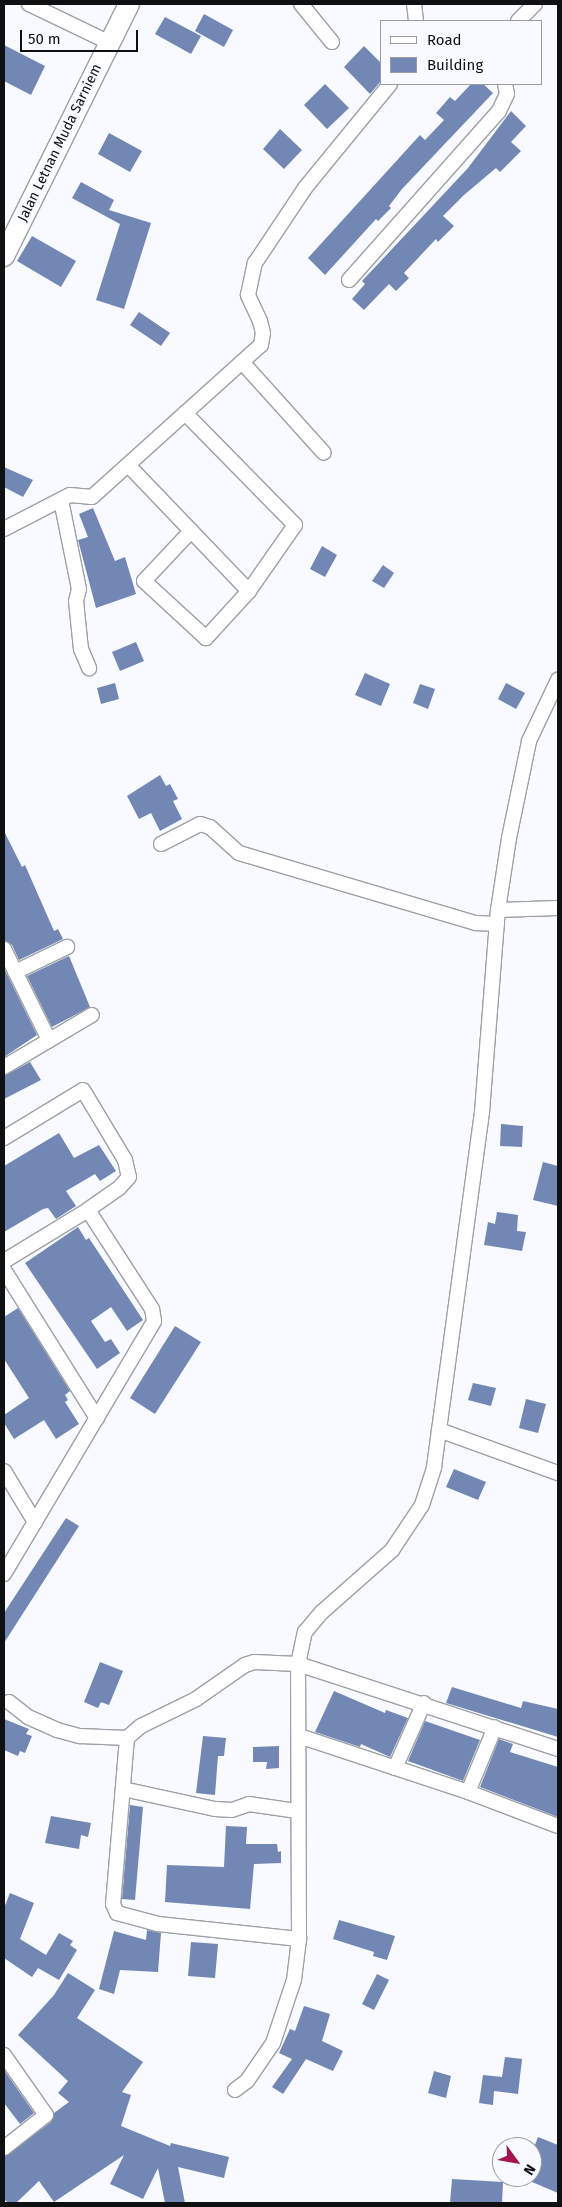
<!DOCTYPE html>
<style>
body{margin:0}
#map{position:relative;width:562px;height:2207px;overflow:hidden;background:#f8faff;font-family:"Fira Sans",sans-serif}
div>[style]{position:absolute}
.building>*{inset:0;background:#7287b3}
.roads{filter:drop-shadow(1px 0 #9da0a5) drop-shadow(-1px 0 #9da0a5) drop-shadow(0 1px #9da0a5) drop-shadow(0 -1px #9da0a5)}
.minor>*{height:14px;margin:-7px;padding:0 7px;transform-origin:7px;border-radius:7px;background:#fff}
.secondary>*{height:20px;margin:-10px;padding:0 10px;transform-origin:10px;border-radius:10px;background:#fff}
span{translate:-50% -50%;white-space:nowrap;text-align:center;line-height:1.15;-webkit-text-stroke:5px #f8faff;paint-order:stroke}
.street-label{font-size:14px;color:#0f1012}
.frame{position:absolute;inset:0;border:5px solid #0f1012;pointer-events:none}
.legend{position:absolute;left:380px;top:20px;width:162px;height:65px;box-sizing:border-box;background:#f8faff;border:1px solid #9b9ca0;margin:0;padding:6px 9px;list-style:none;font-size:15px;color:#0f1012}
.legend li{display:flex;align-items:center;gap:10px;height:25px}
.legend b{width:25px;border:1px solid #9b9ca0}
.north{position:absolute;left:492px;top:2137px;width:50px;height:50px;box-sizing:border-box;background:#f8faff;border:1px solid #9b9ca0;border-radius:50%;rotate:122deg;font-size:14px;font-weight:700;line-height:20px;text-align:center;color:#0f1012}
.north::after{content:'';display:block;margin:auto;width:18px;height:22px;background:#a61452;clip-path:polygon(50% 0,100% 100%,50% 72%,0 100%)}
.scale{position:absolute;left:20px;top:30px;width:118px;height:22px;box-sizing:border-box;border:2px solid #0f1012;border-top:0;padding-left:6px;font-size:15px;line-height:18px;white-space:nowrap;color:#0f1012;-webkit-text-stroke:4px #f8faff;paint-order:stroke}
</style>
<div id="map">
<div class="building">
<div style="clip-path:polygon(204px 14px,233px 30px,224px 47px,195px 31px)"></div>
<div style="clip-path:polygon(165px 17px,201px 36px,191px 54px,155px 34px)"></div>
<div style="clip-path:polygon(4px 45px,45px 66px,31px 95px,4px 81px)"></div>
<div style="clip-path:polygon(364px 46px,381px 63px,381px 81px,370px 94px,344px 67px)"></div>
<div style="clip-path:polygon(325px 84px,349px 108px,327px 129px,304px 105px)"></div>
<div style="clip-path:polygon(471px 84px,483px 84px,493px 93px,402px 189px,389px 206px,391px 208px,378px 221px,376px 219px,325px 275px,308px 258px,420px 135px,425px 140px,444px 120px,436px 113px,450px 97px,455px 101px)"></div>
<div style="clip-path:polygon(511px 111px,526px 126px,511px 142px,521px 151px,500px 172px,496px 168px,464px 195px,443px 216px,454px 226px,438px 242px,436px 239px,404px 273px,409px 278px,396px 291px,389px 284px,364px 310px,352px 299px,365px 284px,362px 281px,468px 168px)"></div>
<div style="clip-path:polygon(280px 129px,302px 150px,284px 169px,263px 149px)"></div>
<div style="clip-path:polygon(109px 133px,142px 151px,130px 172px,98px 154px)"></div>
<div style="clip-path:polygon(81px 182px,114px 200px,109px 210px,151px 223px,124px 309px,96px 300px,120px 224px,72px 198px)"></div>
<div style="clip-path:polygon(32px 236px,76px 261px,61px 287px,17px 261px)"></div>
<div style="clip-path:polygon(139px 312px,170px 333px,161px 346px,130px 325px)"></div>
<div style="clip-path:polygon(4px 467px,33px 480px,23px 497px,4px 487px)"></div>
<div style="clip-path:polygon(93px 508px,115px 561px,125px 557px,136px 594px,96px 608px,78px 540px,88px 537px,79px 514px)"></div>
<div style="clip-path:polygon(322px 546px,337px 555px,325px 577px,310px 569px)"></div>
<div style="clip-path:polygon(383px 565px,394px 573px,384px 588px,372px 581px)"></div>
<div style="clip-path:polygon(136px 642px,144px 661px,120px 671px,112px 652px)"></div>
<div style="clip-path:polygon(365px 673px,390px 684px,381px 706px,355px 695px)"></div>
<div style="clip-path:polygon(115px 683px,119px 699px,101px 704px,97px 688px)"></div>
<div style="clip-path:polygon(506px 683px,525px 693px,516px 709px,498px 699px)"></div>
<div style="clip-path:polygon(420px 684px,435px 689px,428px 709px,413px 703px)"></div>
<div style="clip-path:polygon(160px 775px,166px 786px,170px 784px,178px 799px,173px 801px,182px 819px,160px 831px,151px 813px,139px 819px,127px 796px)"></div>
<div style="clip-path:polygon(4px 831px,22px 867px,25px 865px,54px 931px,58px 929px,63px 939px,19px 960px,12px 945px,4px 940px)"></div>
<div style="clip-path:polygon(69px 956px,90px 1007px,52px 1027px,27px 976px)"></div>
<div style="clip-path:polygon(4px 968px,37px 1035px,4px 1057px)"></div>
<div style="clip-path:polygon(30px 1062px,41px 1080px,4px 1099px,4px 1076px)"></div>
<div style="clip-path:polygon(501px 1124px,523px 1126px,522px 1147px,500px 1146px)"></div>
<div style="clip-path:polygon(59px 1133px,74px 1158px,99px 1145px,116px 1171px,100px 1181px,95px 1174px,66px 1191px,76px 1206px,56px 1219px,48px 1208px,43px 1209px,4px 1232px,4px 1166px)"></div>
<div style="clip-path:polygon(543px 1162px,558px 1166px,558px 1206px,533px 1200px)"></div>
<div style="clip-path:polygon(497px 1212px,518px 1215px,517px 1231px,526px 1232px,522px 1251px,484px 1245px,488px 1222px,495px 1224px)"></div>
<div style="clip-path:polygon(78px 1227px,86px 1240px,89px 1238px,143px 1320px,127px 1331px,111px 1307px,91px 1321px,105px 1342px,111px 1339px,120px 1353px,97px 1369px,25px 1263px)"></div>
<div style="clip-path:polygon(18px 1308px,70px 1391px,65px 1395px,68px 1400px,65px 1402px,79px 1424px,56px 1439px,44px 1420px,14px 1439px,4px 1423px,4px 1415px,29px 1398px,4px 1359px,4px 1317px)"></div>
<div style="clip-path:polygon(175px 1326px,201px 1342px,155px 1414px,130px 1398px)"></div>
<div style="clip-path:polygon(473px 1383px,496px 1388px,491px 1406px,468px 1400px)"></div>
<div style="clip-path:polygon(526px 1399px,546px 1404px,538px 1433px,519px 1428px)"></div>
<div style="clip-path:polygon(454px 1469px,486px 1482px,478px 1500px,446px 1487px)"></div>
<div style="clip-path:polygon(66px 1518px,79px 1526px,4px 1643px,4px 1613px)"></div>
<div style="clip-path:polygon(100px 1662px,123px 1671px,109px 1705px,101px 1702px,98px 1708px,84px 1702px)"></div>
<div style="clip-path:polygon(452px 1687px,521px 1708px,523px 1701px,558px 1709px,558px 1737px,446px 1703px)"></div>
<div style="clip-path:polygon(334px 1691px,385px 1713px,386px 1710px,408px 1718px,390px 1757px,361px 1744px,360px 1747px,315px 1732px)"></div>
<div style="clip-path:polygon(4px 1719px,29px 1729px,26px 1734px,32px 1736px,25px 1753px,20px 1751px,18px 1756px,4px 1750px)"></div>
<div style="clip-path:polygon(425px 1721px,480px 1740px,463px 1781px,408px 1761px)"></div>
<div style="clip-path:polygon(203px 1736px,226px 1738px,224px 1756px,218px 1756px,215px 1795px,196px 1793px)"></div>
<div style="clip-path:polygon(499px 1739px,513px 1744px,510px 1752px,558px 1767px,558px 1817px,480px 1787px)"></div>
<div style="clip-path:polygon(279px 1746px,279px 1768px,266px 1769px,267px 1762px,253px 1762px,253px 1747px)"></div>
<div style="clip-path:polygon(130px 1805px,143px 1807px,135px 1900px,122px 1899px)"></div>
<div style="clip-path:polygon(51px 1816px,91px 1823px,88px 1837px,81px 1835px,79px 1849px,45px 1843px)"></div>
<div style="clip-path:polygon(226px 1826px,247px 1827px,246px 1844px,277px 1844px,278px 1852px,281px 1851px,281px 1863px,254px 1864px,250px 1909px,165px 1902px,167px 1865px,224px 1867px)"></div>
<div style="clip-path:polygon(10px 1893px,34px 1903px,20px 1939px,46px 1955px,59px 1933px,73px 1941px,70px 1945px,77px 1950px,59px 1980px,38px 1968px,32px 1977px,4px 1958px,4px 1908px)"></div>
<div style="clip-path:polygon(339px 1920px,395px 1936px,387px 1960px,373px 1956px,374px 1952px,333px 1939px)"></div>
<div style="clip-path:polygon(147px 1930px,161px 1933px,158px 1972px,120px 1970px,114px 1994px,99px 1989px,114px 1931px,146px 1940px)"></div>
<div style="clip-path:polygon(191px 1942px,218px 1944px,215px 1978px,188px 1976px)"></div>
<div style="clip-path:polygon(68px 1973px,95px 1990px,77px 2018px,143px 2062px,122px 2092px,131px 2095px,121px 2126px,170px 2146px,171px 2143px,229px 2157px,224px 2178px,178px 2167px,185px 2203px,165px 2203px,158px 2168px,143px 2199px,110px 2184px,124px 2155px,54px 2202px,39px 2181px,16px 2203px,8px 2203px,4px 2199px,4px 2157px,51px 2122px,54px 2113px,69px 2102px,58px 2093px,68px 2081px,18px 2035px,54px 1995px)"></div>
<div style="clip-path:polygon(377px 1974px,389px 1980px,374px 2010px,362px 2004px)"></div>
<div style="clip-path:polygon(304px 2006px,330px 2014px,322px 2041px,343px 2051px,333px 2071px,306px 2059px,283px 2094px,272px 2087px,292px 2059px,279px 2053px,290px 2029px,295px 2031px)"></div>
<div style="clip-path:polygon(505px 2057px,522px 2059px,518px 2094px,494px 2091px,493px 2105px,479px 2103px,483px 2075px,502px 2077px)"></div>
<div style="clip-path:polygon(4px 2070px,34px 2113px,20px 2124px,4px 2103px)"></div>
<div style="clip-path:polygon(434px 2071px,451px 2076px,446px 2098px,428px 2093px)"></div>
<div style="clip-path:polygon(538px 2137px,558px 2145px,558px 2193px,532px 2182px,532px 2153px)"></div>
<div style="clip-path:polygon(452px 2179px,503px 2182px,502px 2203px,450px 2203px)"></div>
</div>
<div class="roads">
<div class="minor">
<div style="left:29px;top:4px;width:90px;rotate:25.7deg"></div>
<div style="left:301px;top:4px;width:49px;rotate:50.8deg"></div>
<div style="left:414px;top:4px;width:17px;rotate:83deg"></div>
<div style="left:518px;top:21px;width:24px;rotate:-45deg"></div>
<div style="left:349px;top:280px;width:226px;rotate:-48.4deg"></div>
<div style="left:499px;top:111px;width:19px;rotate:-65deg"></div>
<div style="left:507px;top:94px;width:10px;rotate:-101deg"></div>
<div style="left:242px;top:362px;width:122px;rotate:48deg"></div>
<div style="left:185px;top:413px;width:157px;rotate:45.5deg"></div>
<div style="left:295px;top:525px;width:80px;rotate:124.9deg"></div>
<div style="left:249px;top:591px;width:64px;rotate:132.5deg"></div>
<div style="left:206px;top:638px;width:84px;rotate:-137.4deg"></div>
<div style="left:144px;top:581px;width:69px;rotate:-46.8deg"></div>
<div style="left:128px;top:465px;width:175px;rotate:46.2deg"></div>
<div style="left:61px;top:500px;width:91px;rotate:78.6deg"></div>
<div style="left:79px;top:589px;width:12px;rotate:104deg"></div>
<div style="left:76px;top:601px;width:48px;rotate:84.1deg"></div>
<div style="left:81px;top:649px;width:21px;rotate:67deg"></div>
<div style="left:4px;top:529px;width:74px;rotate:-27.3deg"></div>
<div style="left:70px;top:495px;width:22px;rotate:5deg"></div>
<div style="left:92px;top:497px;width:227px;rotate:-42deg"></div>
<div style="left:261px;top:345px;width:12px;rotate:-81deg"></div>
<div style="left:263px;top:333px;width:12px;rotate:-104deg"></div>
<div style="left:260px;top:321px;width:29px;rotate:-115deg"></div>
<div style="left:248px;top:295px;width:33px;rotate:-78deg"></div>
<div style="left:255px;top:263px;width:90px;rotate:-56.3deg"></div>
<div style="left:305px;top:188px;width:134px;rotate:-50.7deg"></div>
<div style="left:161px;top:844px;width:44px;rotate:-27.1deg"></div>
<div style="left:200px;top:824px;width:10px;rotate:17deg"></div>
<div style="left:210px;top:827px;width:39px;rotate:42deg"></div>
<div style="left:239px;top:853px;width:247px;rotate:16.5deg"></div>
<div style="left:476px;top:923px;width:21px;rotate:3deg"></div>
<div style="left:498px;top:910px;width:60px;rotate:-1.9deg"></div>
<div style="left:4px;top:949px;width:102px;rotate:63.7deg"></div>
<div style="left:15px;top:972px;width:58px;rotate:-25.7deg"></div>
<div style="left:4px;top:1067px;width:102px;rotate:-30.6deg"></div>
<div style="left:4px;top:1138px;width:92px;rotate:-31.3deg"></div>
<div style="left:83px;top:1090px;width:82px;rotate:59deg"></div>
<div style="left:125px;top:1160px;width:17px;rotate:77deg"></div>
<div style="left:129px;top:1177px;width:15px;rotate:132deg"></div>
<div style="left:119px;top:1188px;width:38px;rotate:145deg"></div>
<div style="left:88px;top:1210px;width:98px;rotate:148.7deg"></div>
<div style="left:4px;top:1270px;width:175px;rotate:57.9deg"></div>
<div style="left:439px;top:1430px;width:127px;rotate:19.9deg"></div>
<div style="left:4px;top:1471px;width:60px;rotate:58.7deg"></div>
<div style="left:4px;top:1574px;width:294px;rotate:-59.3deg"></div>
<div style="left:154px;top:1321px;width:12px;rotate:-99deg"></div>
<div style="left:152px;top:1309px;width:118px;rotate:-122.9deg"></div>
<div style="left:9px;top:1702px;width:24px;rotate:38deg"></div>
<div style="left:28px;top:1717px;width:32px;rotate:24deg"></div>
<div style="left:57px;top:1730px;width:24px;rotate:15deg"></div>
<div style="left:80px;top:1736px;width:47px;rotate:2.4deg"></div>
<div style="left:127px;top:1738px;width:18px;rotate:-41deg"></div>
<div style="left:141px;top:1726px;width:61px;rotate:-26.1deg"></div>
<div style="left:196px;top:1699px;width:60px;rotate:-34.8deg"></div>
<div style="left:245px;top:1665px;width:9px;rotate:-18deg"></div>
<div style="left:254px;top:1662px;width:44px;rotate:2.6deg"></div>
<div style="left:298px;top:1664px;width:274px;rotate:18.1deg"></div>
<div style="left:299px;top:1736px;width:178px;rotate:18.3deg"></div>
<div style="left:468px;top:1792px;width:96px;rotate:20.7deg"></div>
<div style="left:127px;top:1738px;width:167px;rotate:94.8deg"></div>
<div style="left:113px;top:1904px;width:10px;rotate:66deg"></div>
<div style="left:117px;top:1913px;width:42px;rotate:15deg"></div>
<div style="left:158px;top:1924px;width:142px;rotate:6.1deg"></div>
<div style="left:395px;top:1768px;width:71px;rotate:-66deg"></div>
<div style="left:123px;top:1789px;width:94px;rotate:12.3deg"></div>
<div style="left:215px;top:1809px;width:17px;rotate:3deg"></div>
<div style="left:232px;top:1810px;width:18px;rotate:-19deg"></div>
<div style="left:249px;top:1804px;width:49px;rotate:8.3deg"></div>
<div style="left:468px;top:1792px;width:70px;rotate:-67.4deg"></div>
<div style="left:4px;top:2055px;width:73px;rotate:55deg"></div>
<div style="left:46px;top:2115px;width:53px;rotate:141.8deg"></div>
<div style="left:235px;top:2090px;width:15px;rotate:-37deg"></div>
<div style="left:247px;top:2081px;width:46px;rotate:-55.6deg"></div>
<div style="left:273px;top:2043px;width:66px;rotate:-71.6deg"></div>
<div style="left:294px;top:1980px;width:41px;rotate:-83deg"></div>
<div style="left:299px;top:1939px;width:275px;rotate:-90.2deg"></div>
<div style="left:298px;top:1664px;width:33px;rotate:-78deg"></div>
<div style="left:305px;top:1632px;width:26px;rotate:-50deg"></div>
<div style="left:322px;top:1612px;width:94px;rotate:-41.5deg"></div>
<div style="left:392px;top:1550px;width:54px;rotate:-56.3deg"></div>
<div style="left:422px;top:1505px;width:40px;rotate:-72deg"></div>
<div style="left:434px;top:1467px;width:358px;rotate:-82.3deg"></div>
<div style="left:482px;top:1112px;width:203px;rotate:-85.5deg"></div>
<div style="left:498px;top:910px;width:73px;rotate:-81.3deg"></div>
<div style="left:509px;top:838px;width:99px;rotate:-78.3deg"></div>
<div style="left:529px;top:741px;width:68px;rotate:-64.6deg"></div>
</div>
<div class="secondary">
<div style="left:4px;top:256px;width:281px;rotate:-63.6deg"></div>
</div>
</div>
<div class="street-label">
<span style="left:60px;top:143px;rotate:-64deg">Jalan Letnan Muda Sarniem</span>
</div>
<div class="frame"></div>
<ul class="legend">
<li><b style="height:6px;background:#fff"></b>Road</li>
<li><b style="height:14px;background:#7287b3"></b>Building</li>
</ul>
<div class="north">N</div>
<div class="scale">50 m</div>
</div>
